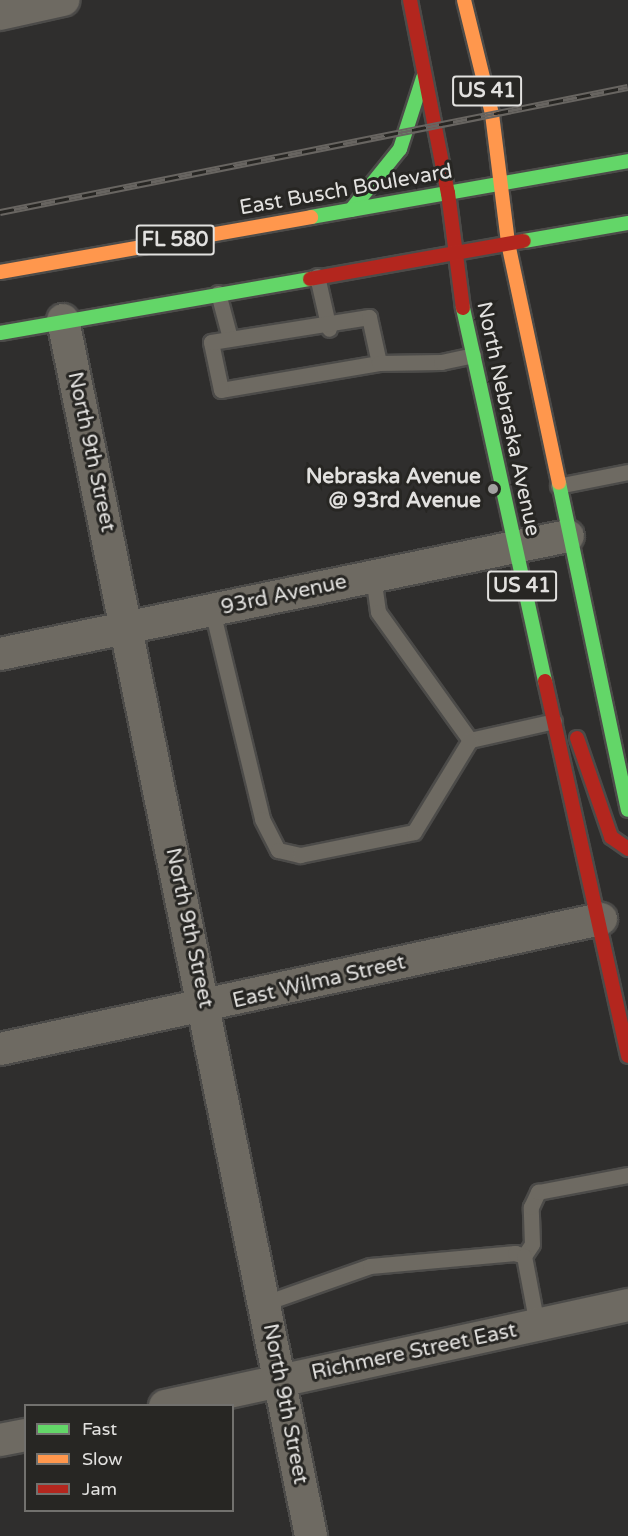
<!DOCTYPE html>
<style>
body{margin:0}
#map{position:relative;width:628px;height:1536px;overflow:hidden;background:#2f2e2d;font-family:"Varela Round",sans-serif}
div>[style]{position:absolute}
.roads{filter:drop-shadow(2px 0 #4c4b49) drop-shadow(-2px 0 #4c4b49) drop-shadow(0 2px #4c4b49) drop-shadow(0 -2px #4c4b49)}
.lane>*{height:15px;margin:-7.5px;padding:0 7.5px;transform-origin:7.5px;border-radius:7.5px;background:#6e6a62}
.street>*{height:32px;margin:-16px;padding:0 16px;transform-origin:16px;border-radius:16px;background:#6e6a62}
.fast>*{height:14px;margin:-7px;padding:0 7px;transform-origin:7px;border-radius:7px;background:#63d668}
.slow>*{height:14px;margin:-7px;padding:0 7px;transform-origin:7px;border-radius:7px;background:#ff974d}
.jam>*{height:14px;margin:-7px;padding:0 7px;transform-origin:7px;border-radius:7px;background:#b3261e}
.rail>*{height:7px;margin-top:-3.5px;transform-origin:0;background:repeating-linear-gradient(90deg,#272623 0 14px,#686561 0 28px);box-sizing:border-box;border-block:2px solid #686561}
.dots>*{width:16px;height:16px;translate:-50% -50%;box-sizing:border-box;border:3px solid #272623;border-radius:50%}
span{translate:-50% -50%;white-space:nowrap;text-align:center;line-height:1.15;-webkit-text-stroke:6px #272623;paint-order:stroke}
.shield-label span{padding:2px 4px;background:#272623;border:2px solid;border-radius:4px;-webkit-text-stroke-width:0}
.shield-label{font-size:20px;color:#e2e1df;font-weight:700}
.street-label{font-size:21px;color:#e2e1df}
.poi-label{font-size:21px;color:#e2e1df;font-weight:700}
.right{translate:-100% -50%;text-align:right}
.legend{position:absolute;left:24px;top:1404px;width:210px;height:108px;box-sizing:border-box;background:#272623;border:2px solid #72716e;margin:0;padding:8px 10px;list-style:none;font-size:18px;color:#e2e1df}
.legend li{display:flex;align-items:center;gap:12px;height:30px}
.legend b{width:30px;border:2px solid #72716e}
</style>
<div id="map">
<div class="roads">
<div class="lane">
<div style="left:317px;top:276px;width:54px;rotate:77.2deg"></div>
<div style="left:218px;top:293px;width:47px;rotate:75.1deg"></div>
<div style="left:379px;top:363px;width:160px;rotate:170.3deg"></div>
<div style="left:221px;top:390px;width:49px;rotate:-101.8deg"></div>
<div style="left:211px;top:342px;width:160px;rotate:-9deg"></div>
<div style="left:369px;top:317px;width:47px;rotate:77.7deg"></div>
<div style="left:379px;top:363px;width:62px;rotate:-0.9deg"></div>
<div style="left:441px;top:362px;width:33px;rotate:-12deg"></div>
<div style="left:558px;top:486px;width:71px;rotate:-11.3deg"></div>
<div style="left:373px;top:576px;width:36px;rotate:82deg"></div>
<div style="left:378px;top:612px;width:158px;rotate:54.3deg"></div>
<div style="left:470px;top:740px;width:86px;rotate:-12.7deg"></div>
<div style="left:212px;top:610px;width:215px;rotate:76.5deg"></div>
<div style="left:262px;top:819px;width:35px;rotate:63deg"></div>
<div style="left:278px;top:850px;width:23px;rotate:13deg"></div>
<div style="left:300px;top:855px;width:116px;rotate:-11.4deg"></div>
<div style="left:414px;top:832px;width:108px;rotate:-58.7deg"></div>
<div style="left:524px;top:1256px;width:14px;rotate:-56deg"></div>
<div style="left:532px;top:1244px;width:37px;rotate:-92deg"></div>
<div style="left:531px;top:1207px;width:17px;rotate:-65deg"></div>
<div style="left:538px;top:1192px;width:92px;rotate:-10.7deg"></div>
<div style="left:265px;top:1303px;width:111px;rotate:-19.4deg"></div>
<div style="left:370px;top:1266px;width:146px;rotate:-5.1deg"></div>
<div style="left:515px;top:1253px;width:9px;rotate:18deg"></div>
<div style="left:524px;top:1256px;width:70px;rotate:79.3deg"></div>
</div>
<div class="street">
<div style="left:0;top:14px;width:65px;rotate:-12.5deg"></div>
<div style="left:63px;top:320px;width:1241px;rotate:78.47deg"></div>
<div style="left:0;top:654px;width:580px;rotate:-11.74deg"></div>
<div style="left:0;top:1049px;width:615px;rotate:-12.21deg"></div>
<div style="left:165px;top:1406px;width:474px;rotate:-12.3deg"></div>
<div style="left:0;top:1440px;width:26px;rotate:-11deg"></div>
</div>
<div class="fast">
<div style="left:351px;top:210px;width:78px;rotate:-51.2deg"></div>
<div style="left:400px;top:149px;width:75px;rotate:-72.1deg"></div>
<div style="left:311px;top:217px;width:322px;rotate:-10deg"></div>
<div style="left:524px;top:241px;width:106px;rotate:-9.8deg"></div>
<div style="left:463px;top:308px;width:382px;rotate:77.6deg"></div>
<div style="left:0;top:333px;width:315px;rotate:-9.9deg"></div>
<div style="left:559px;top:483px;width:334px;rotate:78.1deg"></div>
</div>
<div class="slow">
<div style="left:464px;top:0;width:117px;rotate:76.2deg"></div>
<div style="left:492px;top:114px;width:130px;rotate:82.9deg"></div>
<div style="left:508px;top:243px;width:245px;rotate:78deg"></div>
<div style="left:0;top:272px;width:316px;rotate:-10deg"></div>
</div>
<div class="jam">
<div style="left:410px;top:0;width:197px;rotate:78.9deg"></div>
<div style="left:448px;top:193px;width:116px;rotate:82.6deg"></div>
<div style="left:310px;top:279px;width:217px;rotate:-10.1deg"></div>
<div style="left:545px;top:681px;width:384px;rotate:77.5deg"></div>
<div style="left:577px;top:738px;width:105px;rotate:71deg"></div>
<div style="left:611px;top:837px;width:21px;rotate:35deg"></div>
</div>
</div>
<div class="rail">
<div style="left:0;top:212px;width:640px;rotate:-11.26deg"></div>
</div>
<div class="dots">
<div style="left:493px;top:489px;background:#a3a2a1"></div>
</div>
<div class="shield-label">
<span style="left:487px;top:91px">US 41</span>
<span style="left:175px;top:240px">FL 580</span>
<span style="left:522px;top:586px">US 41</span>
</div>
<div class="street-label">
<span style="left:346px;top:190px;rotate:-10deg">East Busch Boulevard</span>
<span style="left:508px;top:419px;rotate:78deg">North Nebraska Avenue</span>
<span style="left:91px;top:452px;rotate:78deg">North 9th Street</span>
<span style="left:284px;top:595px;rotate:-12deg">93rd Avenue</span>
<span style="left:189px;top:928px;rotate:78deg">North 9th Street</span>
<span style="left:319px;top:982px;rotate:-13deg">East Wilma Street</span>
<span style="left:414px;top:1352px;rotate:-12deg">Richmere Street East</span>
<span style="left:285px;top:1404px;rotate:79deg">North 9th Street</span>
</div>
<div class="poi-label">
<span class="right" style="left:481px;top:489px">Nebraska Avenue<br>@ 93rd Avenue</span>
</div>
<ul class="legend">
<li><b style="height:8px;background:#63d668"></b>Fast</li>
<li><b style="height:8px;background:#ff974d"></b>Slow</li>
<li><b style="height:8px;background:#b3261e"></b>Jam</li>
</ul>
</div>
